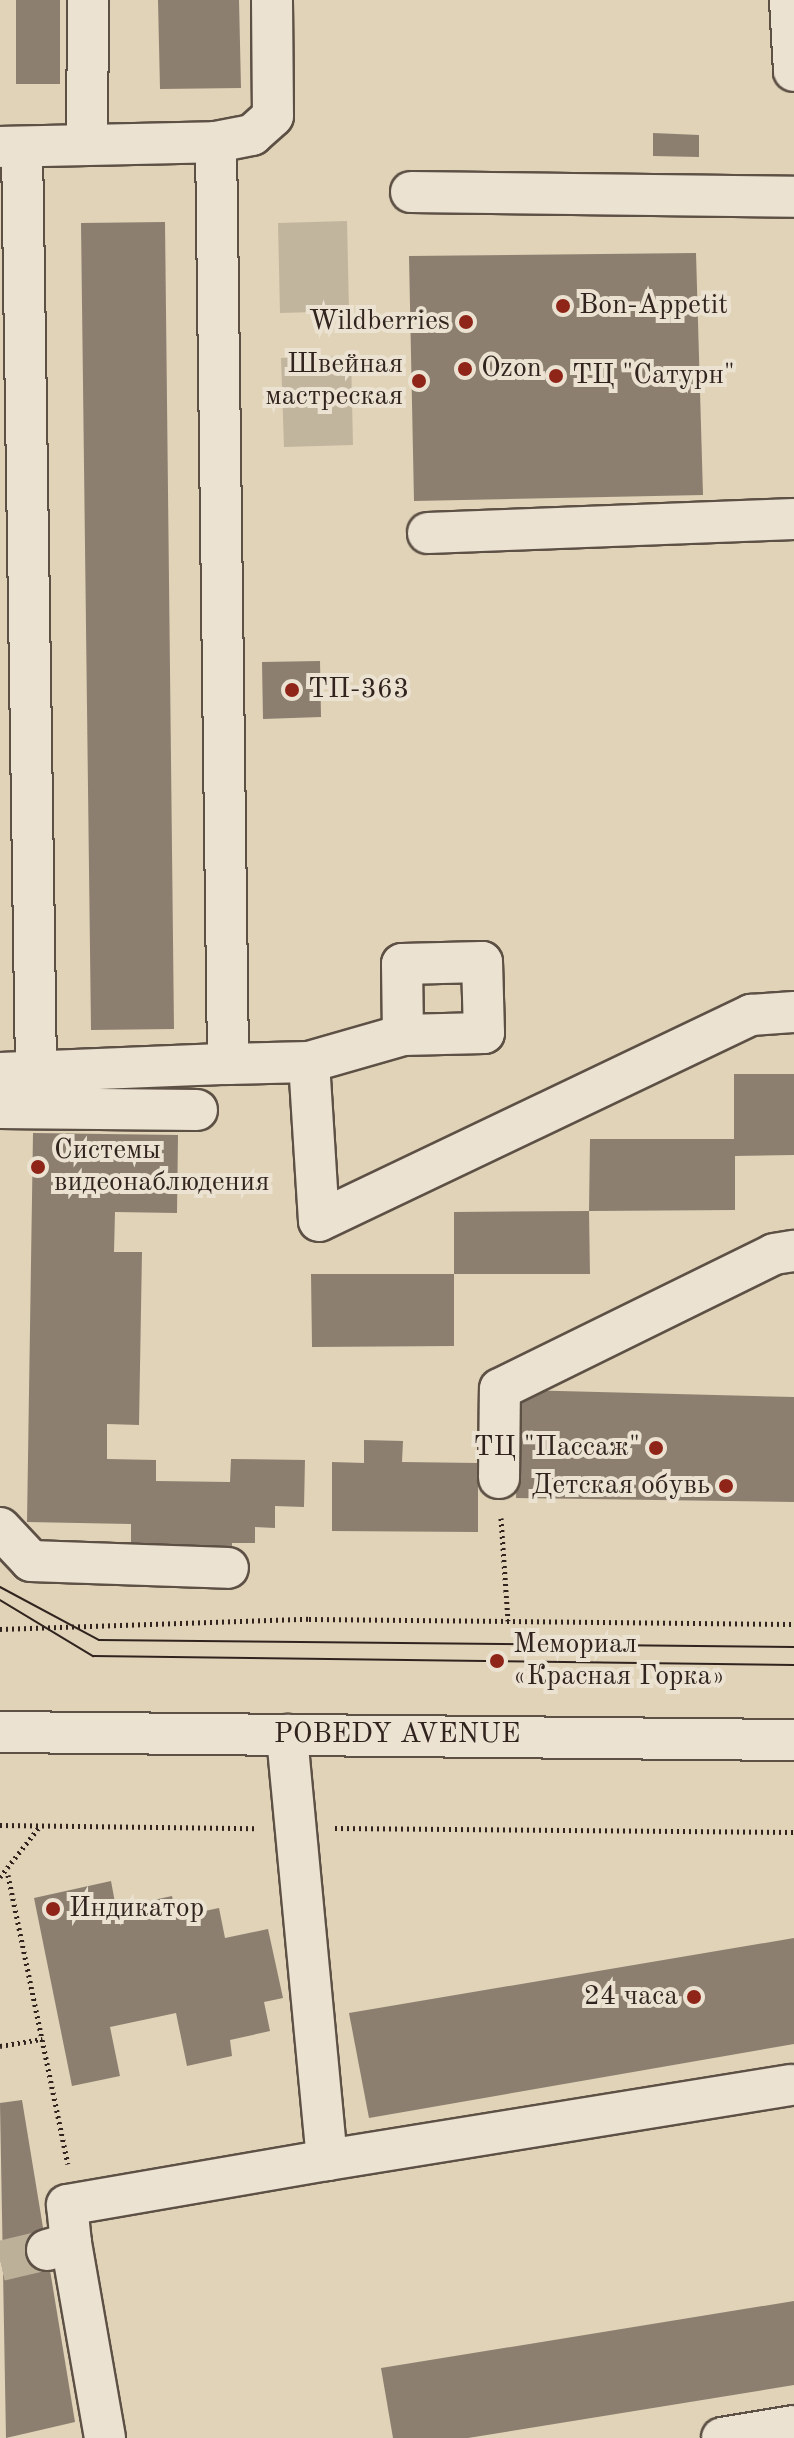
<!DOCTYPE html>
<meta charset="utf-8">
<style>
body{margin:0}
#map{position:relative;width:794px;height:2438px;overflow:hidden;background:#e0d3b8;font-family:"Old Standard TT",serif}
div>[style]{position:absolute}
.green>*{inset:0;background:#c2b59e}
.building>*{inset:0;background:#8c7f6f}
.minor-tunnel>*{height:40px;margin-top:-20px;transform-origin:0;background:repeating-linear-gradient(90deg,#bdb099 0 40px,transparent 0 60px)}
.path>*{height:5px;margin-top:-2.5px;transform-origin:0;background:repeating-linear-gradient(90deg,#31241f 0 2px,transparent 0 6px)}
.roads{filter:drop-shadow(2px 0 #5d5045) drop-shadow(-2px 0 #5d5045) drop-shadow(0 2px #5d5045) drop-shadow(0 -2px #5d5045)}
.minor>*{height:40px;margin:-20px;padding:0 20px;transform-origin:20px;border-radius:20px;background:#ebe2d1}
.tram>*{height:2px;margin:-1px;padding:0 1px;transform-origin:1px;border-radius:1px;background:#31241f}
.dots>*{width:22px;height:22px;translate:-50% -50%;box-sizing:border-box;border:4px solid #ebe2d1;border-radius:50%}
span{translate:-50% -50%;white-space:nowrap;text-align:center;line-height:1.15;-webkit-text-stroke:8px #ebe2d1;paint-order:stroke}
.poi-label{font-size:28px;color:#31241f}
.left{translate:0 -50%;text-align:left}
.right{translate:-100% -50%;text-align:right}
.street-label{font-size:28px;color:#31241f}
</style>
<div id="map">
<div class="green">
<div style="clip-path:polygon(347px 221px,349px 311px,280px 313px,278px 223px)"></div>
<div style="clip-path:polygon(351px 356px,353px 445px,284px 447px,281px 358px)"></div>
</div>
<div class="building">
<div style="clip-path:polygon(16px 0,60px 0,60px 84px,16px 84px)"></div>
<div style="clip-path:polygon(158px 0,239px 0,241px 88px,160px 89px)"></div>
<div style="clip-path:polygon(653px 133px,699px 135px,699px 157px,653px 156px)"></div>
<div style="clip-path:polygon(165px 222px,174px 1029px,91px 1030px,81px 223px)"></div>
<div style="clip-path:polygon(696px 253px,703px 495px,414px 501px,409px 256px)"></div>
<div style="clip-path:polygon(320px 661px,321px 717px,263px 719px,262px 662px)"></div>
<div style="clip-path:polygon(734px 1074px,794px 1074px,794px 1155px,735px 1156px,735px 1210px,589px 1211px,590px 1139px,734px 1139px)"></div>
<div style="clip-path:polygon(33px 1133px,178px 1135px,177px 1213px,115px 1212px,114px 1252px,142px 1252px,139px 1425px,107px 1424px,107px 1459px,156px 1460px,156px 1481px,230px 1482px,231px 1459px,305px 1460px,304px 1507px,275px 1506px,275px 1528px,255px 1527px,255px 1543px,232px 1543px,232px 1551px,131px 1550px,131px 1524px,27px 1522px)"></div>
<div style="clip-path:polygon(589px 1211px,590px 1274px,454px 1274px,454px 1346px,312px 1347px,311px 1274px,454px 1274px,454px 1212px)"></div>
<div style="clip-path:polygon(520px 1390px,794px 1397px,794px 1502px,516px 1498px)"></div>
<div style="clip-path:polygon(364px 1440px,403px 1441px,402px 1462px,478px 1463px,478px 1532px,332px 1531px,332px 1462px,364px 1463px)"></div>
<div style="clip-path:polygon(111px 1881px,116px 1908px,172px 1896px,176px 1917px,219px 1908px,225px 1938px,268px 1929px,283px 1998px,264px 2002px,270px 2031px,230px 2040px,232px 2056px,187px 2066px,176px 2013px,110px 2027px,120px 2076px,72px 2086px,34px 1898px)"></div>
<div style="clip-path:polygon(794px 1938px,794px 2044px,369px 2118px,349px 2013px)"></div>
<div style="clip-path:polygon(22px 2100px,75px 2422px,6px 2438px,0 2103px)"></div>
<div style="clip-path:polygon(794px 2301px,794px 2385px,468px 2438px,393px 2438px,381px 2368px)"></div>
</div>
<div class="minor-tunnel">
<div style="left:0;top:2261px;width:48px;rotate:-13.2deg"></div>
</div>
<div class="path">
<div style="left:501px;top:1518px;width:103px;rotate:86.1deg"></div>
<div style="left:0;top:1629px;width:309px;rotate:-1.9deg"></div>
<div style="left:309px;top:1619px;width:485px;rotate:0.6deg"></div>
<div style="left:0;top:1825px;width:257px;rotate:0.7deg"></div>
<div style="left:335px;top:1828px;width:459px;rotate:0.5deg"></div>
<div style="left:8px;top:1875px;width:295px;rotate:78.3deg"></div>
<div style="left:0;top:1877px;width:65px;rotate:-51.9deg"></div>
<div style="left:0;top:2046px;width:43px;rotate:-9.5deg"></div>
</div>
<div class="roads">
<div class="minor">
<div style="left:790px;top:0;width:71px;rotate:86.8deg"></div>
<div style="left:216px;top:142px;width:37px;rotate:-11deg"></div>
<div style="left:252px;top:135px;width:28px;rotate:-42deg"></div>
<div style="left:273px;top:116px;width:116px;rotate:-90.5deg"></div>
<div style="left:87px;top:145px;width:145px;rotate:-89.6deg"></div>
<div style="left:0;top:147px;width:216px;rotate:-1.3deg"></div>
<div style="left:216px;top:142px;width:922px;rotate:89.25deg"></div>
<div style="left:228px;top:1064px;width:81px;rotate:-1.4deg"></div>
<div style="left:309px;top:1062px;width:159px;rotate:86.4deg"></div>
<div style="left:319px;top:1221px;width:479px;rotate:-25.5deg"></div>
<div style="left:751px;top:1015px;width:43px;rotate:-4deg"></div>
<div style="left:22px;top:147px;width:924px;rotate:89.13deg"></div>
<div style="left:411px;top:192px;width:383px;rotate:0.7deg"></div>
<div style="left:428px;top:533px;width:366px;rotate:-2.2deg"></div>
<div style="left:309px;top:1062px;width:98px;rotate:-16deg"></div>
<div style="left:403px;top:1035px;width:81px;rotate:-1.4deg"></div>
<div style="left:484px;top:1033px;width:71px;rotate:-91.6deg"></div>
<div style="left:482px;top:962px;width:80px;rotate:178.6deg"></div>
<div style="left:402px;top:964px;width:71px;rotate:89.2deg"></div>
<div style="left:0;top:1073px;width:228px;rotate:-2.3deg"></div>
<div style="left:0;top:1108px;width:197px;rotate:0.6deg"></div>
<div style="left:499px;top:1478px;width:89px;rotate:-89.4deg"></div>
<div style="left:500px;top:1389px;width:305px;rotate:-26.2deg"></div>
<div style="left:774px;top:1254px;width:20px;rotate:-9deg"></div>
<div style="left:0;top:1528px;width:45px;rotate:46.8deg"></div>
<div style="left:31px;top:1561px;width:197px;rotate:2deg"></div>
<div style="left:0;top:1732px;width:794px;rotate:0.58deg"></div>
<div style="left:327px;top:2160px;width:470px;rotate:-9.2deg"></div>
<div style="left:71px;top:2243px;width:198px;rotate:80.1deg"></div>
<div style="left:47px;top:2250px;width:25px;rotate:-16deg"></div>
<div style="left:71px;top:2243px;width:38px;rotate:-96deg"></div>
<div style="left:67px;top:2205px;width:264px;rotate:-9.8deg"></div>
<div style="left:327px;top:2160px;width:427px;rotate:-95.4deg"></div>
<div style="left:722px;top:2438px;width:73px;rotate:-9.5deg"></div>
</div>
</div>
<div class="tram">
<div style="left:0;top:1587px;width:112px;rotate:28.2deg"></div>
<div style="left:99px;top:1640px;width:695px;rotate:0.58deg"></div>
<div style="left:0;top:1600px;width:109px;rotate:31.1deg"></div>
<div style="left:93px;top:1656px;width:701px;rotate:0.74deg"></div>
</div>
<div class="dots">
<div style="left:563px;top:306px;background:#8f2418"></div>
<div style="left:466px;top:322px;background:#8f2418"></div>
<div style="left:465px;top:369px;background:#8f2418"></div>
<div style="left:556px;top:376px;background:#8f2418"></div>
<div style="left:419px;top:381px;background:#8f2418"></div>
<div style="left:292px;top:690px;background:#8f2418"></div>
<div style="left:38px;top:1167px;background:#8f2418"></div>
<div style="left:656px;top:1448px;background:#8f2418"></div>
<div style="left:726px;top:1486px;background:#8f2418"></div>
<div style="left:497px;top:1661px;background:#8f2418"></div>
<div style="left:53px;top:1909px;background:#8f2418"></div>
<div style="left:694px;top:1997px;background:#8f2418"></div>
</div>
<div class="poi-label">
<span class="left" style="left:579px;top:306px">Bon-Appetit</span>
<span class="right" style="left:450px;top:322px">Wildberries</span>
<span class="right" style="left:403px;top:381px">Швейная<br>мастреская</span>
<span class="left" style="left:481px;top:369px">Ozon</span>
<span class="left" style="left:572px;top:376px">ТЦ "Сатурн"</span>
<span class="left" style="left:308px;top:690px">ТП-363</span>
<span class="left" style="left:54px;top:1167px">Системы<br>видеонаблюдения</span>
<span class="right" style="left:640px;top:1448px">ТЦ "Пассаж"</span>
<span class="right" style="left:710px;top:1486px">Детская обувь</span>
<span class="left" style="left:513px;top:1661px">Мемориал<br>«Красная Горка»</span>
<span class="left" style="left:69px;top:1909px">Индикатор</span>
<span class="right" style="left:678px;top:1997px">24 часа</span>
</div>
<div class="street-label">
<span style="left:397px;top:1735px">POBEDY AVENUE</span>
</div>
</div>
